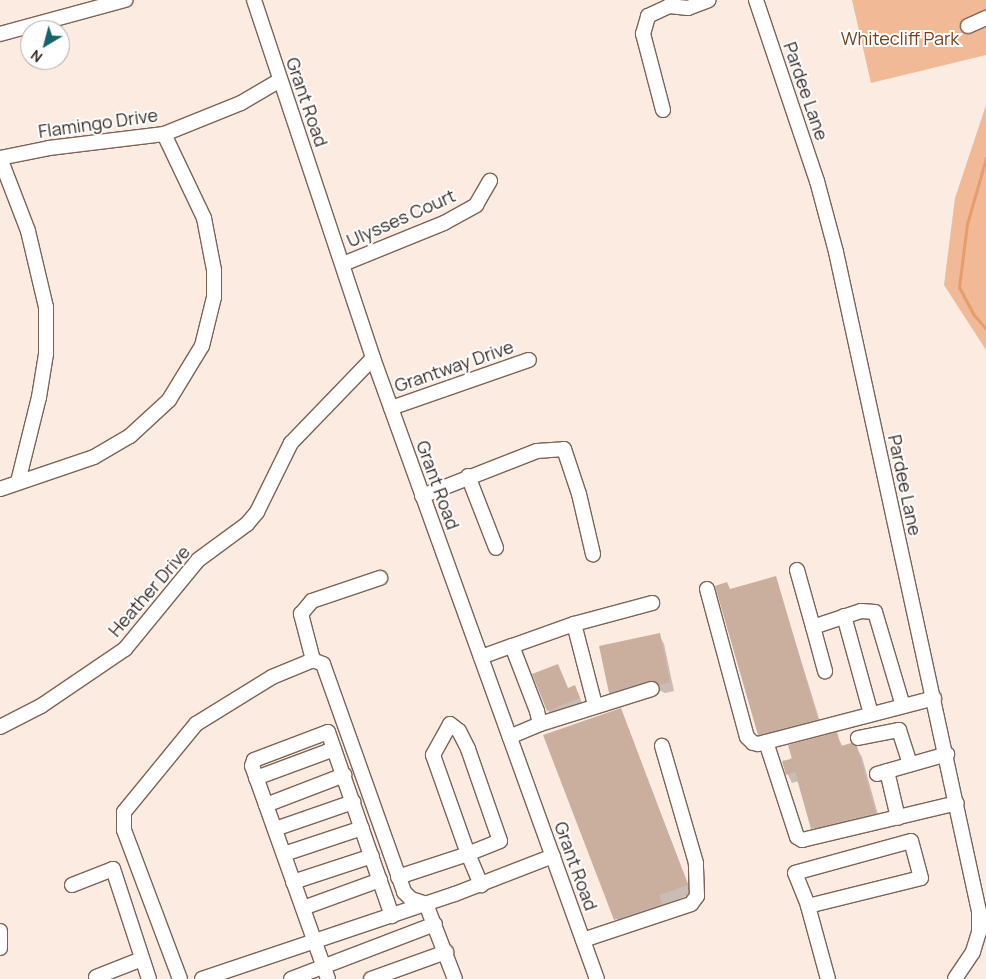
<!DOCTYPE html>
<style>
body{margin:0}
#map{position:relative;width:986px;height:979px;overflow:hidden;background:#fcebe1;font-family:Manrope,sans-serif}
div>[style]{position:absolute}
.green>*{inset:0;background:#f1b996}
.shadow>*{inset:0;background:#0003}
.stream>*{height:3px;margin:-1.5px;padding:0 1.5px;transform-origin:1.5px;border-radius:1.5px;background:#e79c6c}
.building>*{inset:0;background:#caaf9f}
.roads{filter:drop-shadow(1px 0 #7c6455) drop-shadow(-1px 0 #7c6455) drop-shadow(0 1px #7c6455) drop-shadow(0 -1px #7c6455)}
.minor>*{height:14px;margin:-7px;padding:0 7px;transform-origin:7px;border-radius:7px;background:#fff}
span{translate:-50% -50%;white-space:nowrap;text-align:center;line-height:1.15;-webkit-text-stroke:4px #fff;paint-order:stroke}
.park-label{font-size:18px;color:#744220}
.street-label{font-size:18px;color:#362b25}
.north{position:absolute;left:20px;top:20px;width:50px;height:50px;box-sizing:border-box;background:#fff;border:1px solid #afaaa8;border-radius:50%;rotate:217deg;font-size:14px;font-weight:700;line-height:20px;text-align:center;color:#362b25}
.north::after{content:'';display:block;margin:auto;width:18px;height:22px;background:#15646a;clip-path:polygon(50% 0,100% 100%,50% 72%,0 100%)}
</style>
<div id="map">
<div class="green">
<div style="clip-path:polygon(852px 0,986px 0,986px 55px,871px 83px)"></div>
<div style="clip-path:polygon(986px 105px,986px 350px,944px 285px,955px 198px)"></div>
</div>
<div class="shadow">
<div style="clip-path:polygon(775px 577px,822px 728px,764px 743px,759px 735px,731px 590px)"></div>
<div style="clip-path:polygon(659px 635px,664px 644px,674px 691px,665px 693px,656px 689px,615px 702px,610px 693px,601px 647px)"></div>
<div style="clip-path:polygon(534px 675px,578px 693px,583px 705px,551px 717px)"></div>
<div style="clip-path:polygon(620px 709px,692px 894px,663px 905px,667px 913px,621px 929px,544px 736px)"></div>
<div style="clip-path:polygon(836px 734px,843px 747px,856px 747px,862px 757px,880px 822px,817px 837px,799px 781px,792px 783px,788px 775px,801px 769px,788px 775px,784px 762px)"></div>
</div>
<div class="stream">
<div style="left:986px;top:158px;width:69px;rotate:106.1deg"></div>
<div style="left:967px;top:224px;width:64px;rotate:97.2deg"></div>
<div style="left:959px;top:287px;width:32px;rotate:62deg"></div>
<div style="left:974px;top:315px;width:18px;rotate:49deg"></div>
</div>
<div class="building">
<div style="clip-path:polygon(776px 576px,818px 719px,758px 735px,715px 586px,727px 582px,730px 589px)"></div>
<div style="clip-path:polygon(660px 633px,670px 682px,659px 685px,650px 681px,609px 693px,599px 646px)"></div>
<div style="clip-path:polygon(558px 664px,568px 688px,575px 685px,580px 698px,547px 711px,532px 674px)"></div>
<div style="clip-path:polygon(621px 708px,688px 885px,659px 895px,662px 904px,614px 920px,543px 735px)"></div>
<div style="clip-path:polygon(837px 732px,841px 746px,851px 743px,857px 746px,876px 813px,811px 829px,795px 772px,786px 775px,782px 761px,792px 759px,788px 745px)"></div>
</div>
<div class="roads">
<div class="minor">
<div style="left:254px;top:0;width:377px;rotate:71.6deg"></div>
<div style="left:373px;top:358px;width:660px;rotate:70.17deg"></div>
<div style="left:756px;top:0;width:191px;rotate:71.4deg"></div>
<div style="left:817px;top:181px;width:73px;rotate:75deg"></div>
<div style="left:836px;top:252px;width:674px;rotate:77.76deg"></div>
<div style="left:979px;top:911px;width:21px;rotate:90deg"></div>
<div style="left:979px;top:932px;width:21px;rotate:107deg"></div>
<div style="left:973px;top:952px;width:32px;rotate:124deg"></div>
<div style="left:968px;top:26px;width:20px;rotate:-24deg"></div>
<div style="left:0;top:34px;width:130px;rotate:-15.2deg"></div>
<div style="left:663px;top:110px;width:79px;rotate:-104.7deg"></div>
<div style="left:643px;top:34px;width:19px;rotate:-74deg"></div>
<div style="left:648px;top:16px;width:23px;rotate:-25deg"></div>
<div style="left:669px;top:6px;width:19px;rotate:6deg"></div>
<div style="left:688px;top:8px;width:22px;rotate:-21deg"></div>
<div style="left:0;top:158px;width:78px;rotate:69deg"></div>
<div style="left:28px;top:231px;width:78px;rotate:76.7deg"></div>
<div style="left:46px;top:307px;width:47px;rotate:90deg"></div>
<div style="left:46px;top:354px;width:44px;rotate:99.2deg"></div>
<div style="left:39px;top:397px;width:88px;rotate:103.9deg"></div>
<div style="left:0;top:158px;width:50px;rotate:-11.5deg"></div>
<div style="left:49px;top:148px;width:116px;rotate:-6.9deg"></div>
<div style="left:164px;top:134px;width:83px;rotate:-21.9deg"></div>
<div style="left:241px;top:103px;width:45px;rotate:-30.5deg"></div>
<div style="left:343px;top:264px;width:109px;rotate:-22.1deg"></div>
<div style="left:444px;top:223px;width:37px;rotate:-29deg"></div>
<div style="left:476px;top:205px;width:28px;rotate:-60deg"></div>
<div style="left:391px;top:408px;width:146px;rotate:-19.2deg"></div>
<div style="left:468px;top:476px;width:77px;rotate:68.7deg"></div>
<div style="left:0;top:489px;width:99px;rotate:-18.8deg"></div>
<div style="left:94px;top:457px;width:42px;rotate:-30.3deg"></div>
<div style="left:130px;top:436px;width:53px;rotate:-42.7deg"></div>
<div style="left:169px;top:400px;width:63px;rotate:-58.6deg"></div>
<div style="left:202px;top:346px;width:50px;rotate:-76.2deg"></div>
<div style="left:214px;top:297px;width:27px;rotate:-90deg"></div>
<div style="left:214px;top:270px;width:53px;rotate:-100.9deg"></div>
<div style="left:204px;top:218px;width:93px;rotate:-115.5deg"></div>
<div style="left:422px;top:496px;width:123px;rotate:-21.4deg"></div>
<div style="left:537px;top:451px;width:27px;rotate:-4deg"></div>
<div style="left:564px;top:449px;width:47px;rotate:71.6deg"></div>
<div style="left:579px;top:494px;width:62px;rotate:76.9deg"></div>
<div style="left:797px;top:570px;width:59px;rotate:74.3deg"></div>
<div style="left:813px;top:627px;width:51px;rotate:-18.4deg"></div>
<div style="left:861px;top:611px;width:14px;rotate:4deg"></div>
<div style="left:875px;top:612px;width:98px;rotate:73.4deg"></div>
<div style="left:707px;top:589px;width:153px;rotate:74.9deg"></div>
<div style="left:747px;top:737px;width:8px;rotate:45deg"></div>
<div style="left:753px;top:743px;width:5px;rotate:11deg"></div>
<div style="left:758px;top:744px;width:182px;rotate:-14.6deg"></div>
<div style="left:844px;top:616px;width:102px;rotate:74.6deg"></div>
<div style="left:813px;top:627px;width:46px;rotate:74.7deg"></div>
<div style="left:512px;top:646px;width:66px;rotate:-19.5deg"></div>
<div style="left:481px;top:657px;width:33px;rotate:-20deg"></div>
<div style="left:512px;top:646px;width:70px;rotate:69deg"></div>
<div style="left:537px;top:711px;width:13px;rotate:77deg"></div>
<div style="left:540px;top:724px;width:33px;rotate:157deg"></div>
<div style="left:313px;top:660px;width:11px;rotate:22deg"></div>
<div style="left:323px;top:664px;width:242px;rotate:70.4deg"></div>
<div style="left:404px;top:892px;width:10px;rotate:45deg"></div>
<div style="left:411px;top:899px;width:16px;rotate:18deg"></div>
<div style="left:426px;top:904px;width:80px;rotate:68.9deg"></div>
<div style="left:595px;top:705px;width:84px;rotate:-104.5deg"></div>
<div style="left:574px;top:624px;width:81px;rotate:-15.1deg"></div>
<div style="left:450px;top:724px;width:11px;rotate:38deg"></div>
<div style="left:459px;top:731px;width:20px;rotate:63deg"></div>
<div style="left:468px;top:749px;width:97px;rotate:70.8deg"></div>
<div style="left:500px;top:841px;width:35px;rotate:158deg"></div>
<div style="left:468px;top:854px;width:105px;rotate:-109.5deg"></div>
<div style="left:433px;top:755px;width:35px;rotate:-61deg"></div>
<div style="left:540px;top:724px;width:117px;rotate:-17.4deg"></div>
<div style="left:0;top:727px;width:46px;rotate:-27.1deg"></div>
<div style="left:41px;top:706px;width:102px;rotate:-34.2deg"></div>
<div style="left:125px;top:649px;width:115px;rotate:-50.6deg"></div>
<div style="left:198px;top:560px;width:61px;rotate:-36.3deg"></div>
<div style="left:247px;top:524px;width:16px;rotate:-50deg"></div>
<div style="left:257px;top:512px;width:77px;rotate:-63.8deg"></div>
<div style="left:291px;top:443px;width:118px;rotate:-46deg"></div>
<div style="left:858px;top:738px;width:42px;rotate:-11deg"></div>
<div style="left:899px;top:730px;width:36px;rotate:72deg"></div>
<div style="left:766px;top:742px;width:100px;rotate:71.9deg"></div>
<div style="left:797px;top:837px;width:6px;rotate:31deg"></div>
<div style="left:802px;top:840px;width:159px;rotate:-13.4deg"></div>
<div style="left:887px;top:771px;width:48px;rotate:76.8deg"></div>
<div style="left:877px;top:774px;width:73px;rotate:-15.9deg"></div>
<div style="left:256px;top:778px;width:83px;rotate:-20.4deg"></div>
<div style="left:266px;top:805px;width:84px;rotate:-21deg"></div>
<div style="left:275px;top:829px;width:83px;rotate:-19.1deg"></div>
<div style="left:284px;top:854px;width:82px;rotate:-18.4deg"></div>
<div style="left:398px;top:877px;width:74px;rotate:-18.2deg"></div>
<div style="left:468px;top:854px;width:34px;rotate:67deg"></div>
<div style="left:293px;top:882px;width:83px;rotate:-18.2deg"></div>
<div style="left:72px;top:885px;width:44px;rotate:-21.3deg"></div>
<div style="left:113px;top:869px;width:116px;rotate:71.9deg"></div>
<div style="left:808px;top:906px;width:116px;rotate:-13.9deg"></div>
<div style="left:921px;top:878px;width:38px;rotate:-105deg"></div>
<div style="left:911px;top:841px;width:120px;rotate:164.6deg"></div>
<div style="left:795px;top:873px;width:35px;rotate:68deg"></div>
<div style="left:808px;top:906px;width:76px;rotate:74.7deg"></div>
<div style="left:303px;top:908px;width:82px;rotate:-20deg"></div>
<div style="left:0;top:931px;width:17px;rotate:90deg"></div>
<div style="left:583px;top:940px;width:114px;rotate:-18.4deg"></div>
<div style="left:691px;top:904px;width:10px;rotate:-53deg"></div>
<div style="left:697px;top:896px;width:33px;rotate:-92deg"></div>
<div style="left:696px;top:863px;width:122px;rotate:-106.2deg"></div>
<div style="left:96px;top:977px;width:49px;rotate:-21.4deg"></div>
<div style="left:180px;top:979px;width:159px;rotate:-110.6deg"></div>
<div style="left:124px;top:830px;width:18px;rotate:-90deg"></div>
<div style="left:124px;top:812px;width:114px;rotate:-50.7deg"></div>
<div style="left:196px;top:724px;width:89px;rotate:-31.7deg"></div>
<div style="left:272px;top:677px;width:44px;rotate:-22.5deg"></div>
<div style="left:313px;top:660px;width:48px;rotate:-104.6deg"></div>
<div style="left:301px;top:614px;width:17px;rotate:-50deg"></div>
<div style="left:312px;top:601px;width:72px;rotate:-18.7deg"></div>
<div style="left:202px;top:979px;width:267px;rotate:-18.6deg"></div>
<div style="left:455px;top:894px;width:105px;rotate:-21.2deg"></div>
<div style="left:291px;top:979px;width:154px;rotate:-20.9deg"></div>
<div style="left:328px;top:979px;width:226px;rotate:-109.6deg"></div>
<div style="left:252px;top:766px;width:6px;rotate:-72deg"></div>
<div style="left:254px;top:760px;width:79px;rotate:-20.7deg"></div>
<div style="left:328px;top:732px;width:195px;rotate:70.8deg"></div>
<div style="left:371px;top:979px;width:80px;rotate:-19.8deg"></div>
</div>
</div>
<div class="park-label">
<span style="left:900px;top:38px">Whitecliff Park</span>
</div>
<div class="street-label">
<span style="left:806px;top:91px;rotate:71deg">Pardee Lane</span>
<span style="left:307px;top:102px;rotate:71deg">Grant Road</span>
<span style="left:98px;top:123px;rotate:-8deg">Flamingo Drive</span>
<span style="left:401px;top:218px;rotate:-24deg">Ulysses Court</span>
<span style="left:454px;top:366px;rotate:-19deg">Grantway Drive</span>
<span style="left:438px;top:485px;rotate:70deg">Grant Road</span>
<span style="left:905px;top:485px;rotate:78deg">Pardee Lane</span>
<span style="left:149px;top:591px;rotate:-49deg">Heather Drive</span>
<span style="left:576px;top:866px;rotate:70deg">Grant Road</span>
</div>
<div class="north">N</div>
</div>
